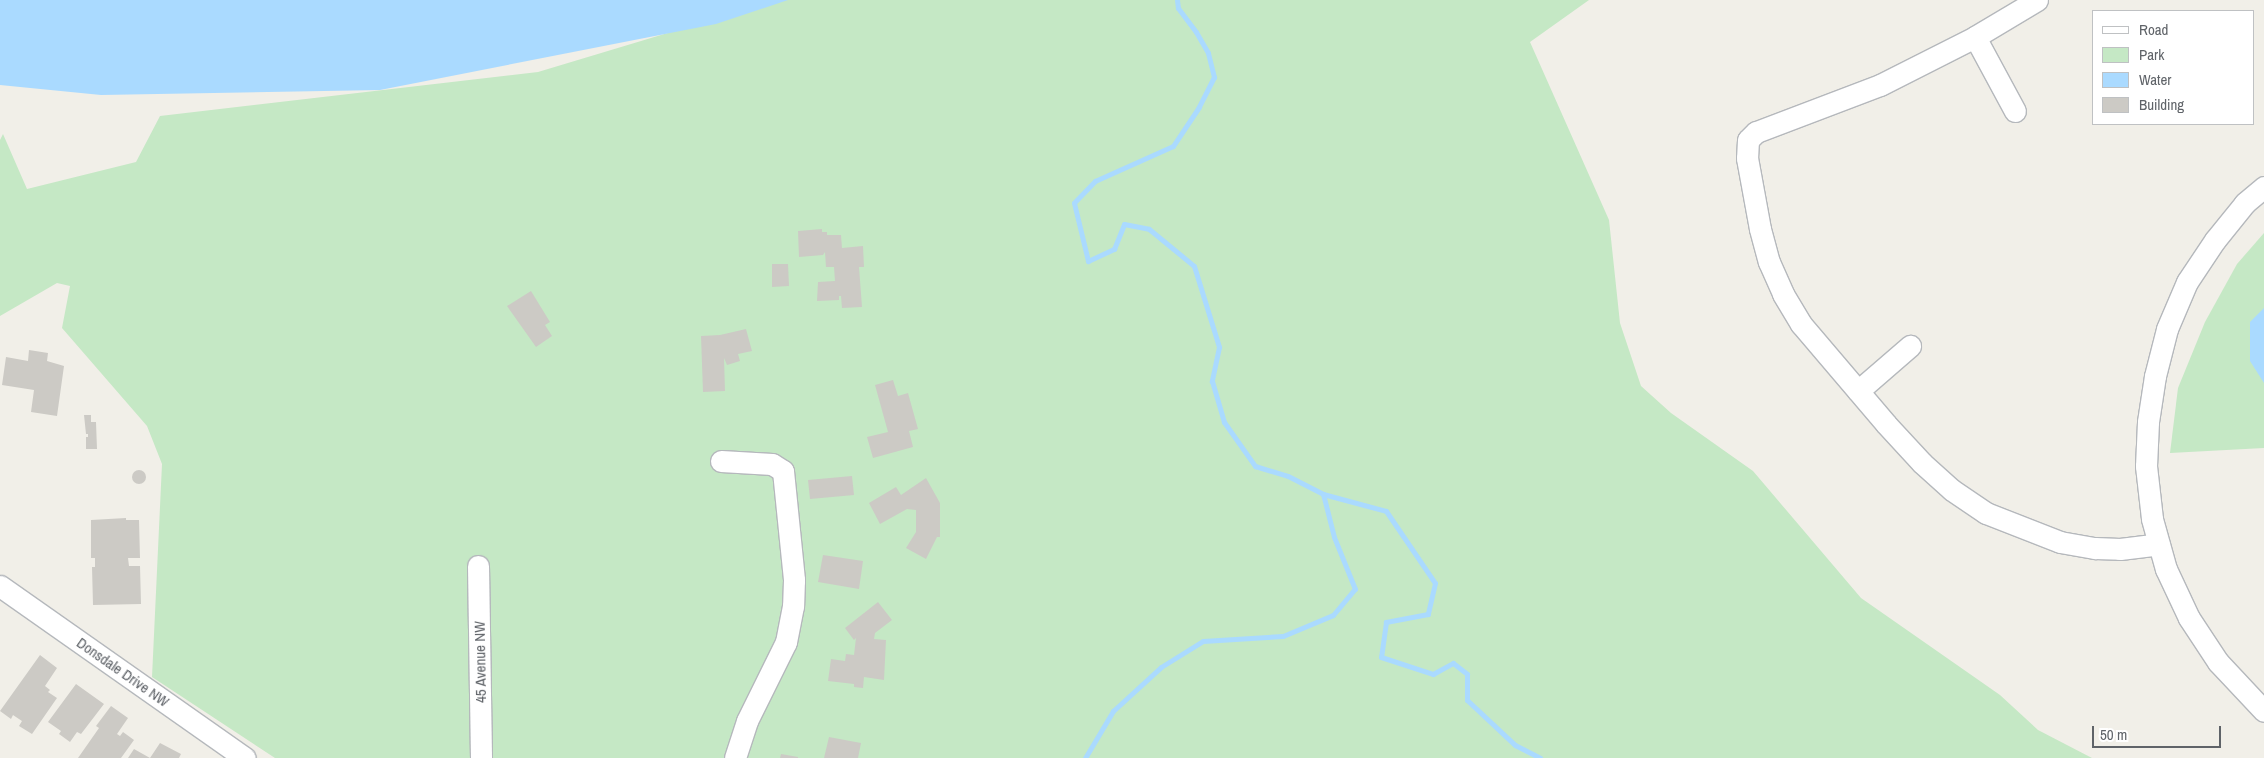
<!DOCTYPE html>
<style>
body{margin:0}
#map{position:relative;width:2264px;height:758px;overflow:hidden;background:#f1efe8;font-family:"Archivo Narrow",sans-serif}
div>[style]{position:absolute}
.green>*{inset:0;background:#c5e8c5}
.water>*{inset:0;background:#aadaff}
.stream>*{height:5px;margin:-2.5px;padding:0 2.5px;transform-origin:2.5px;border-radius:2.5px;background:#aadaff}
.building>*{inset:0;background:#cccac5}
.round{border-radius:50%}
.roads{filter:drop-shadow(1px 0 #b5b8bc) drop-shadow(-1px 0 #b5b8bc) drop-shadow(0 1px #b5b8bc) drop-shadow(0 -1px #b5b8bc)}
.minor>*{height:21px;margin:-10.5px;padding:0 10.5px;transform-origin:10.5px;border-radius:10.5px;background:#fff}
span{translate:-50% -50%;white-space:nowrap;text-align:center;line-height:1.15;-webkit-text-stroke:4px #fff;paint-order:stroke}
.street-label{font-size:15px;color:#5f6368}
.legend{position:absolute;left:2092px;top:10px;width:162px;height:115px;box-sizing:border-box;background:#fff;border:1px solid #bfc1c3;margin:0;padding:6px 9px;list-style:none;font-size:15px;color:#5f6368}
.legend li{display:flex;align-items:center;gap:10px;height:25px}
.legend b{width:25px;border:1px solid #bfc1c3}
.scale{position:absolute;left:2092px;top:726px;width:129px;height:22px;box-sizing:border-box;border:2px solid #5f6368;border-top:0;padding-left:6px;font-size:15px;line-height:18px;white-space:nowrap;color:#5f6368;-webkit-text-stroke:4px #fff;paint-order:stroke}
</style>
<div id="map">
<div class="green">
<div style="clip-path:polygon(777px 0,1589px 0,1530px 42px,1609px 220px,1620px 323px,1641px 386px,1671px 413px,1753px 471px,1861px 598px,2000px 695px,2038px 730px,2092px 758px,275px 758px,152px 677px,162px 464px,147px 426px,62px 328px,70px 286px,57px 283px,0 316px,0 140px,3px 134px,27px 189px,136px 162px,160px 116px,538px 72px)"></div>
<div style="clip-path:polygon(2264px 233px,2264px 448px,2170px 453px,2178px 388px,2205px 322px,2237px 264px)"></div>
</div>
<div class="water">
<div style="clip-path:polygon(0 0,788px 0,716px 24px,380px 90px,101px 95px,0 85px)"></div>
<div style="clip-path:polygon(2264px 308px,2264px 383px,2250px 361px,2250px 322px)"></div>
</div>
<div class="stream">
<div style="left:1177px;top:0;width:8px;rotate:83deg"></div>
<div style="left:1178px;top:8px;width:30px;rotate:53deg"></div>
<div style="left:1196px;top:32px;width:24px;rotate:60deg"></div>
<div style="left:1208px;top:53px;width:25px;rotate:76deg"></div>
<div style="left:1214px;top:77px;width:34px;rotate:117deg"></div>
<div style="left:1199px;top:107px;width:47px;rotate:123.7deg"></div>
<div style="left:1173px;top:146px;width:85px;rotate:155.8deg"></div>
<div style="left:1095px;top:181px;width:30px;rotate:134deg"></div>
<div style="left:1074px;top:203px;width:60px;rotate:76.4deg"></div>
<div style="left:1088px;top:261px;width:29px;rotate:-25deg"></div>
<div style="left:1114px;top:249px;width:27px;rotate:-68deg"></div>
<div style="left:1124px;top:224px;width:25px;rotate:11deg"></div>
<div style="left:1149px;top:229px;width:58px;rotate:39.4deg"></div>
<div style="left:1194px;top:266px;width:85px;rotate:72.8deg"></div>
<div style="left:1219px;top:347px;width:35px;rotate:102deg"></div>
<div style="left:1212px;top:381px;width:43px;rotate:73.7deg"></div>
<div style="left:1224px;top:422px;width:54px;rotate:54.8deg"></div>
<div style="left:1255px;top:466px;width:34px;rotate:17deg"></div>
<div style="left:1288px;top:476px;width:39px;rotate:27deg"></div>
<div style="left:1323px;top:494px;width:65px;rotate:15.1deg"></div>
<div style="left:1386px;top:511px;width:87px;rotate:55.8deg"></div>
<div style="left:1435px;top:583px;width:32px;rotate:103deg"></div>
<div style="left:1428px;top:614px;width:43px;rotate:169.2deg"></div>
<div style="left:1386px;top:622px;width:35px;rotate:98deg"></div>
<div style="left:1381px;top:657px;width:55px;rotate:18.1deg"></div>
<div style="left:1433px;top:674px;width:23px;rotate:-29deg"></div>
<div style="left:1453px;top:663px;width:18px;rotate:38deg"></div>
<div style="left:1467px;top:674px;width:26px;rotate:90deg"></div>
<div style="left:1467px;top:700px;width:66px;rotate:43.2deg"></div>
<div style="left:1515px;top:745px;width:28px;rotate:27deg"></div>
<div style="left:1085px;top:758px;width:55px;rotate:-59.2deg"></div>
<div style="left:1113px;top:711px;width:65px;rotate:-42.5deg"></div>
<div style="left:1161px;top:667px;width:49px;rotate:-31.8deg"></div>
<div style="left:1203px;top:641px;width:80px;rotate:-3.6deg"></div>
<div style="left:1283px;top:636px;width:54px;rotate:-22.8deg"></div>
<div style="left:1333px;top:615px;width:34px;rotate:-50deg"></div>
<div style="left:1355px;top:589px;width:56px;rotate:-112deg"></div>
<div style="left:1334px;top:537px;width:44px;rotate:-104.3deg"></div>
</div>
<div class="building">
<div style="clip-path:polygon(822px 229px,822px 232px,827px 232px,827px 235px,841px 235px,842px 248px,863px 246px,864px 267px,859px 267px,862px 307px,842px 308px,841px 296px,839px 296px,839px 300px,817px 301px,818px 282px,835px 281px,834px 267px,826px 267px,825px 252px,823px 255px,799px 257px,798px 231px)"></div>
<div style="clip-path:polygon(772px 264px,788px 264px,789px 286px,772px 287px)"></div>
<div style="clip-path:polygon(531px 291px,550px 322px,545px 325px,552px 336px,536px 347px,507px 306px)"></div>
<div style="clip-path:polygon(746px 329px,752px 351px,738px 354px,740px 361px,727px 365px,724px 358px,725px 391px,703px 392px,701px 336px,720px 335px)"></div>
<div style="clip-path:polygon(29px 350px,48px 353px,47px 361px,64px 366px,57px 416px,31px 412px,34px 390px,2px 385px,6px 357px,28px 361px)"></div>
<div style="clip-path:polygon(893px 380px,898px 396px,908px 393px,918px 429px,909px 431px,913px 447px,873px 458px,867px 437px,888px 432px,875px 385px)"></div>
<div style="clip-path:polygon(84px 415px,91px 415px,91px 422px,96px 422px,97px 449px,86px 449px,86px 437px,88px 437px,88px 434px,86px 434px)"></div>
<div class="round" style="left:132px;top:470px;width:14px;height:14px"></div>
<div style="clip-path:polygon(852px 476px,854px 495px,810px 499px,808px 480px)"></div>
<div style="clip-path:polygon(926px 478px,940px 503px,940px 537px,937px 537px,926px 559px,906px 548px,916px 532px,916px 510px,907px 509px,880px 524px,869px 503px,896px 487px,901px 495px)"></div>
<div style="clip-path:polygon(126px 518px,126px 520px,139px 520px,140px 558px,128px 558px,129px 566px,140px 566px,141px 604px,93px 605px,92px 567px,95px 567px,95px 558px,91px 558px,91px 520px)"></div>
<div style="clip-path:polygon(823px 555px,863px 561px,859px 589px,818px 582px)"></div>
<div style="clip-path:polygon(878px 602px,892px 620px,875px 633px,874px 639px,886px 640px,884px 680px,864px 677px,863px 688px,854px 687px,854px 684px,828px 681px,831px 659px,845px 661px,846px 654px,854px 655px,856px 638px,854px 640px,845px 628px)"></div>
<div style="clip-path:polygon(40px 655px,57px 668px,45px 686px,50px 690px,48px 692px,57px 698px,32px 734px,19px 726px,22px 721px,13px 715px,11px 719px,0 711px)"></div>
<div style="clip-path:polygon(76px 684px,104px 704px,81px 734px,77px 732px,70px 742px,59px 734px,61px 731px,48px 722px)"></div>
<div style="clip-path:polygon(111px 706px,128px 718px,117px 734px,120px 736px,123px 732px,134px 740px,121px 758px,78px 758px,99px 728px,96px 726px)"></div>
<div style="clip-path:polygon(829px 737px,861px 743px,858px 758px,824px 758px)"></div>
<div style="clip-path:polygon(160px 743px,181px 754px,179px 758px,128px 758px,134px 749px,150px 758px)"></div>
<div style="clip-path:polygon(781px 754px,798px 757px,798px 758px,780px 758px)"></div>
</div>
<div class="roads">
<div class="minor">
<div style="left:2037px;top:0;width:72px;rotate:149.2deg"></div>
<div style="left:1975px;top:37px;width:106px;rotate:153.2deg"></div>
<div style="left:1880px;top:85px;width:133px;rotate:159.2deg"></div>
<div style="left:1756px;top:132px;width:11px;rotate:135deg"></div>
<div style="left:1748px;top:140px;width:18px;rotate:93deg"></div>
<div style="left:1747px;top:158px;width:72px;rotate:79.6deg"></div>
<div style="left:1760px;top:229px;width:34px;rotate:75deg"></div>
<div style="left:1769px;top:262px;width:35px;rotate:66deg"></div>
<div style="left:1783px;top:294px;width:35px;rotate:59deg"></div>
<div style="left:1801px;top:324px;width:131px;rotate:49.6deg"></div>
<div style="left:1886px;top:424px;width:53px;rotate:47.3deg"></div>
<div style="left:1922px;top:463px;width:40px;rotate:42deg"></div>
<div style="left:1952px;top:490px;width:41px;rotate:34.1deg"></div>
<div style="left:1986px;top:513px;width:79px;rotate:21.4deg"></div>
<div style="left:2060px;top:542px;width:36px;rotate:10deg"></div>
<div style="left:2095px;top:548px;width:25px;rotate:2deg"></div>
<div style="left:2120px;top:549px;width:39px;rotate:-7deg"></div>
<div style="left:1975px;top:37px;width:84px;rotate:61.6deg"></div>
<div style="left:2264px;top:187px;width:25px;rotate:140deg"></div>
<div style="left:2245px;top:203px;width:48px;rotate:129deg"></div>
<div style="left:2215px;top:240px;width:50px;rotate:123.7deg"></div>
<div style="left:2187px;top:282px;width:51px;rotate:113.1deg"></div>
<div style="left:2167px;top:329px;width:49px;rotate:104.3deg"></div>
<div style="left:2155px;top:376px;width:47px;rotate:98.7deg"></div>
<div style="left:2148px;top:422px;width:44px;rotate:92.6deg"></div>
<div style="left:2146px;top:466px;width:53px;rotate:83.5deg"></div>
<div style="left:2152px;top:519px;width:52px;rotate:74.4deg"></div>
<div style="left:2166px;top:569px;width:54px;rotate:64.9deg"></div>
<div style="left:2189px;top:618px;width:53px;rotate:56.6deg"></div>
<div style="left:2218px;top:662px;width:67px;rotate:46.8deg"></div>
<div style="left:1858px;top:391px;width:69px;rotate:-40.9deg"></div>
<div style="left:721px;top:461px;width:51px;rotate:3.4deg"></div>
<div style="left:772px;top:464px;width:13px;rotate:32deg"></div>
<div style="left:783px;top:471px;width:110px;rotate:84.2deg"></div>
<div style="left:794px;top:580px;width:26px;rotate:92deg"></div>
<div style="left:793px;top:606px;width:37px;rotate:101deg"></div>
<div style="left:786px;top:642px;width:88px;rotate:116.3deg"></div>
<div style="left:747px;top:721px;width:39px;rotate:108deg"></div>
<div style="left:478px;top:566px;width:192px;rotate:89.1deg"></div>
<div style="left:0;top:586px;width:299px;rotate:35.1deg"></div>
</div>
</div>
<div class="street-label">
<span style="left:480px;top:662px;rotate:-91deg">45 Avenue NW</span>
<span style="left:123px;top:672px;rotate:35deg">Donsdale Drive NW</span>
</div>
<ul class="legend">
<li><b style="height:6px;background:#fff"></b>Road</li>
<li><b style="height:14px;background:#c5e8c5"></b>Park</li>
<li><b style="height:14px;background:#aadaff"></b>Water</li>
<li><b style="height:14px;background:#cccac5"></b>Building</li>
</ul>
<div class="scale">50 m</div>
</div>
